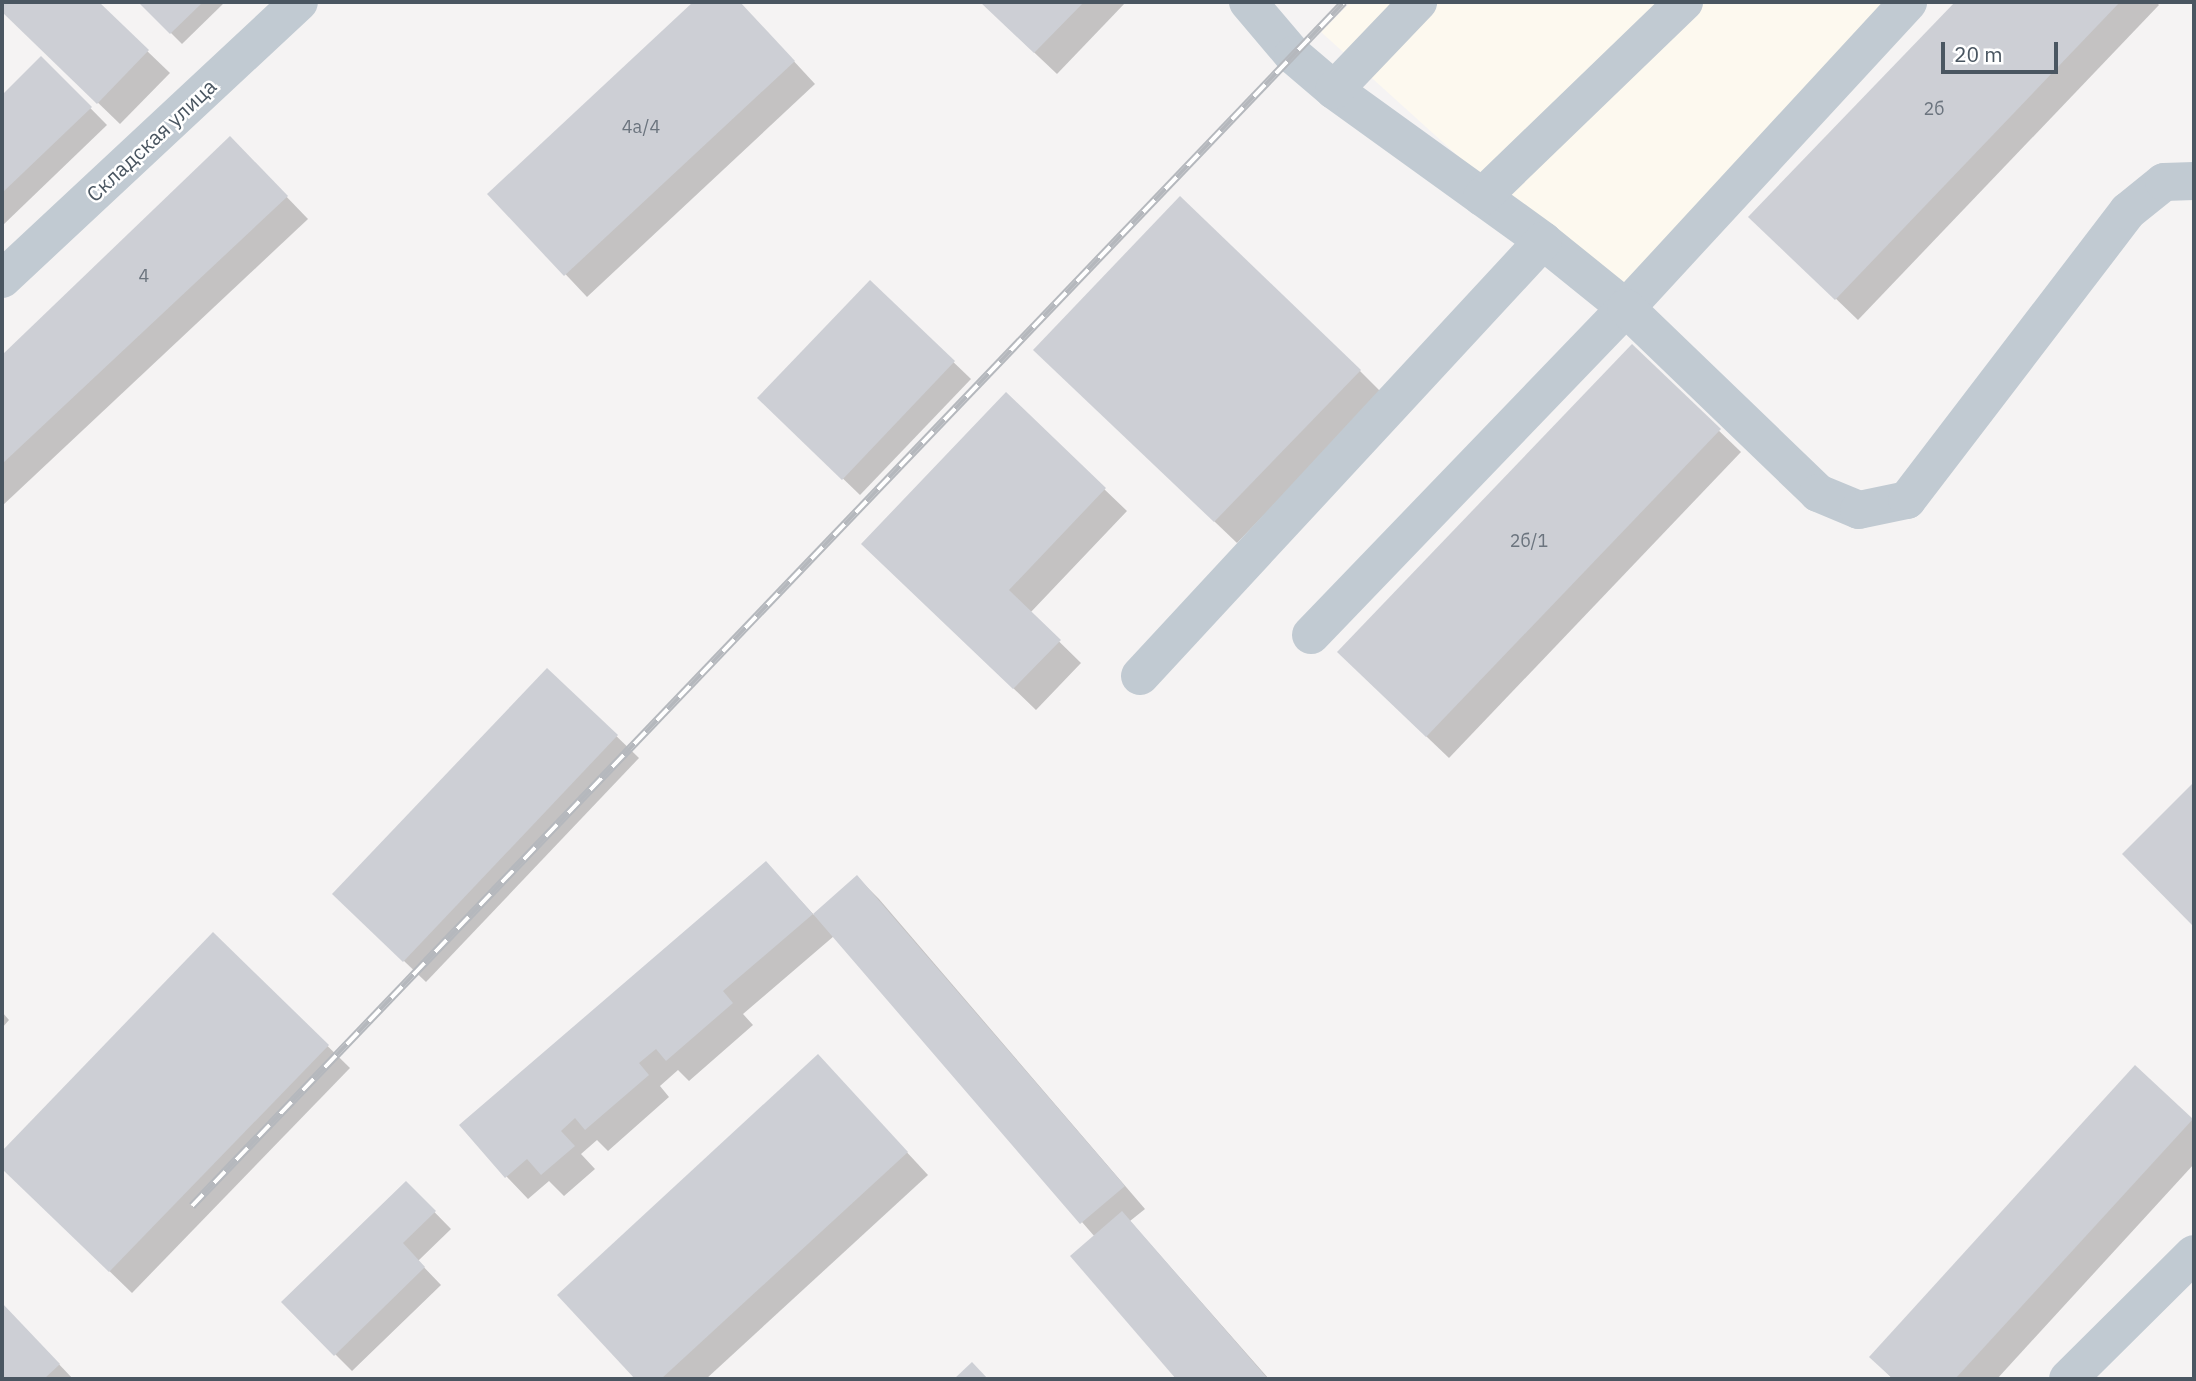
<!DOCTYPE html>
<meta charset="utf-8">
<style>
body{margin:0}
#map{position:relative;width:2196px;height:1381px;overflow:hidden;background:#f5f3f3;font-family:"IBM Plex Sans",sans-serif}
div>[style]{position:absolute}
.commercial>*{inset:0;background:#fdf9ef}
.shadow>*{inset:0;background:#0003}
.building>*{inset:0;background:#cdcfd5}
.minor>*{height:38px;margin:-19px;padding:0 19px;transform-origin:19px;border-radius:19px;background:#c1cad2}
.rail>*{height:8px;margin-top:-4px;transform-origin:0;background:repeating-linear-gradient(90deg,#fff 0 16px,#b5b8bd 0 32px);box-sizing:border-box;border-block:2px solid #b5b8bd}
span{translate:-50% -50%;white-space:nowrap;text-align:center;line-height:1.15;-webkit-text-stroke:5px #fff;paint-order:stroke}
.number-label{font-size:18px;color:#6b747e}
.number-label span{-webkit-text-stroke-width:0}
.street-label{font-size:21px;color:#4a5661}
.frame{position:absolute;inset:0;border:4px solid #4a5661;pointer-events:none}
.scale{position:absolute;left:1941px;top:42px;width:117px;height:32px;box-sizing:border-box;border:4px solid #4a5661;border-top:0;padding-left:9px;font-size:21px;line-height:24px;white-space:nowrap;color:#4a5661;-webkit-text-stroke:5px #fff;paint-order:stroke}
</style>
<div id="map">
<div class="commercial">
<div style="clip-path:polygon(1351px 2px,1914px 2px,1626px 308px,1321px 32px)"></div>
</div>
<div class="shadow">
<div style="clip-path:polygon(2px 2px,96px 2px,170px 73px,120px 124px,2px 10px)"></div>
<div style="clip-path:polygon(140px 2px,225px 2px,182px 44px)"></div>
<div style="clip-path:polygon(696px 2px,739px 2px,815px 84px,587px 297px,490px 194px)"></div>
<div style="clip-path:polygon(981px 2px,1126px 2px,1057px 74px)"></div>
<div style="clip-path:polygon(1957px 2px,2156px 2px,2159px 5px,1858px 320px,1751px 217px)"></div>
<div style="clip-path:polygon(41px 58px,107px 125px,2px 226px,2px 98px)"></div>
<div style="clip-path:polygon(230px 138px,308px 219px,2px 506px,2px 358px)"></div>
<div style="clip-path:polygon(870px 282px,971px 379px,860px 495px,776px 414px)"></div>
<div style="clip-path:polygon(1632px 347px,1741px 452px,1449px 758px,1361px 674px)"></div>
<div style="clip-path:polygon(1057px 371px,1360px 371px,1382px 393px,1237px 543px)"></div>
<div style="clip-path:polygon(1006px 395px,1127px 511px,1030px 613px,1081px 663px,1036px 710px,885px 565px)"></div>
<div style="clip-path:polygon(548px 670px,639px 758px,426px 982px,357px 916px)"></div>
<div style="clip-path:polygon(2194px 785px,2194px 925px,2124px 854px)"></div>
<div style="clip-path:polygon(766px 863px,814px 915px,857px 877px,879px 899px,1145px 1209px,1130px 1221px,1269px 1379px,1178px 1379px,1072px 1256px,1095px 1237px,834px 936px,743px 1014px,753px 1025px,689px 1081px,678px 1070px,660px 1086px,669px 1097px,608px 1151px,597px 1140px,581px 1154px,595px 1169px,564px 1196px,549px 1181px,528px 1199px,507px 1177px,462px 1125px)"></div>
<div style="clip-path:polygon(213px 934px,350px 1068px,132px 1293px,2px 1167px,2px 1154px)"></div>
<div style="clip-path:polygon(2px 1012px,9px 1020px,2px 1028px)"></div>
<div style="clip-path:polygon(2135px 1068px,2194px 1122px,2194px 1164px,1997px 1379px,1893px 1379px,1871px 1357px)"></div>
<div style="clip-path:polygon(839px 1079px,928px 1175px,706px 1379px,637px 1379px,559px 1295px)"></div>
<div style="clip-path:polygon(406px 1183px,451px 1229px,418px 1261px,441px 1285px,352px 1371px,283px 1302px)"></div>
<div style="clip-path:polygon(2px 1304px,73px 1379px,2px 1379px)"></div>
</div>
<div class="building">
<div style="clip-path:polygon(2px 2px,99px 2px,149px 50px,97px 104px,2px 12px)"></div>
<div style="clip-path:polygon(138px 2px,203px 2px,170px 34px)"></div>
<div style="clip-path:polygon(693px 2px,740px 2px,795px 61px,564px 276px,487px 194px)"></div>
<div style="clip-path:polygon(980px 2px,1084px 2px,1034px 53px)"></div>
<div style="clip-path:polygon(1955px 2px,2120px 2px,1835px 300px,1748px 217px)"></div>
<div style="clip-path:polygon(41px 56px,92px 107px,2px 193px,2px 95px)"></div>
<div style="clip-path:polygon(230px 136px,288px 196px,2px 464px,2px 355px)"></div>
<div style="clip-path:polygon(1180px 196px,1361px 370px,1214px 522px,1033px 350px)"></div>
<div style="clip-path:polygon(870px 280px,955px 361px,842px 480px,757px 398px)"></div>
<div style="clip-path:polygon(1632px 344px,1721px 429px,1426px 737px,1337px 652px)"></div>
<div style="clip-path:polygon(1006px 392px,1106px 488px,1009px 590px,1061px 640px,1013px 689px,861px 544px)"></div>
<div style="clip-path:polygon(547px 668px,618px 735px,403px 962px,332px 894px)"></div>
<div style="clip-path:polygon(2194px 782px,2194px 927px,2122px 854px)"></div>
<div style="clip-path:polygon(766px 861px,813px 914px,857px 875px,1125px 1186px,1080px 1224px,813px 914px,723px 991px,733px 1003px,666px 1061px,656px 1049px,639px 1063px,649px 1075px,585px 1130px,575px 1118px,561px 1131px,575px 1146px,541px 1175px,527px 1159px,505px 1178px,459px 1125px)"></div>
<div style="clip-path:polygon(213px 932px,329px 1045px,109px 1272px,2px 1169px,2px 1151px)"></div>
<div style="clip-path:polygon(818px 1054px,908px 1152px,661px 1379px,635px 1379px,557px 1295px)"></div>
<div style="clip-path:polygon(2135px 1065px,2193px 1119px,1955px 1379px,1893px 1379px,1869px 1357px)"></div>
<div style="clip-path:polygon(406px 1181px,436px 1211px,403px 1243px,425px 1267px,334px 1356px,281px 1302px)"></div>
<div style="clip-path:polygon(1122px 1211px,1268px 1379px,1176px 1379px,1070px 1256px)"></div>
<div style="clip-path:polygon(2px 1303px,60px 1364px,44px 1379px,2px 1379px)"></div>
<div style="clip-path:polygon(972px 1362px,988px 1379px,954px 1379px)"></div>
</div>
<div class="minor">
<div style="left:1248px;top:2px;width:70px;rotate:49.7deg"></div>
<div style="left:1293px;top:55px;width:54px;rotate:40.5deg"></div>
<div style="left:1334px;top:90px;width:258px;rotate:35.8deg"></div>
<div style="left:1543px;top:241px;width:107px;rotate:38.9deg"></div>
<div style="left:1626px;top:308px;width:416px;rotate:-47.3deg"></div>
<div style="left:1334px;top:90px;width:122px;rotate:-46.3deg"></div>
<div style="left:1482px;top:197px;width:281px;rotate:-44deg"></div>
<div style="left:2px;top:279px;width:406px;rotate:-43deg"></div>
<div style="left:1311px;top:635px;width:454px;rotate:-46.1deg"></div>
<div style="left:1626px;top:308px;width:267px;rotate:43.9deg"></div>
<div style="left:1818px;top:493px;width:44px;rotate:22.5deg"></div>
<div style="left:1859px;top:510px;width:49px;rotate:-11.8deg"></div>
<div style="left:1907px;top:500px;width:364px;rotate:-52.6deg"></div>
<div style="left:2128px;top:211px;width:46px;rotate:-38.9deg"></div>
<div style="left:2164px;top:182px;width:30px;rotate:-2deg"></div>
<div style="left:1140px;top:676px;width:593px;rotate:-47.19deg"></div>
<div style="left:2068px;top:1379px;width:177px;rotate:-44.8deg"></div>
</div>
<div class="rail">
<div style="left:192px;top:1206px;width:1666px;rotate:-46.26deg"></div>
</div>
<div class="number-label">
<span style="left:1934px;top:109px">2б</span>
<span style="left:641px;top:127px">4а/4</span>
<span style="left:144px;top:276px">4</span>
<span style="left:1529px;top:541px">2б/1</span>
</div>
<div class="street-label">
<span style="left:151px;top:140px;rotate:-43deg">Складская улица</span>
</div>
<div class="frame"></div>
<div class="scale">20 m</div>
</div>
